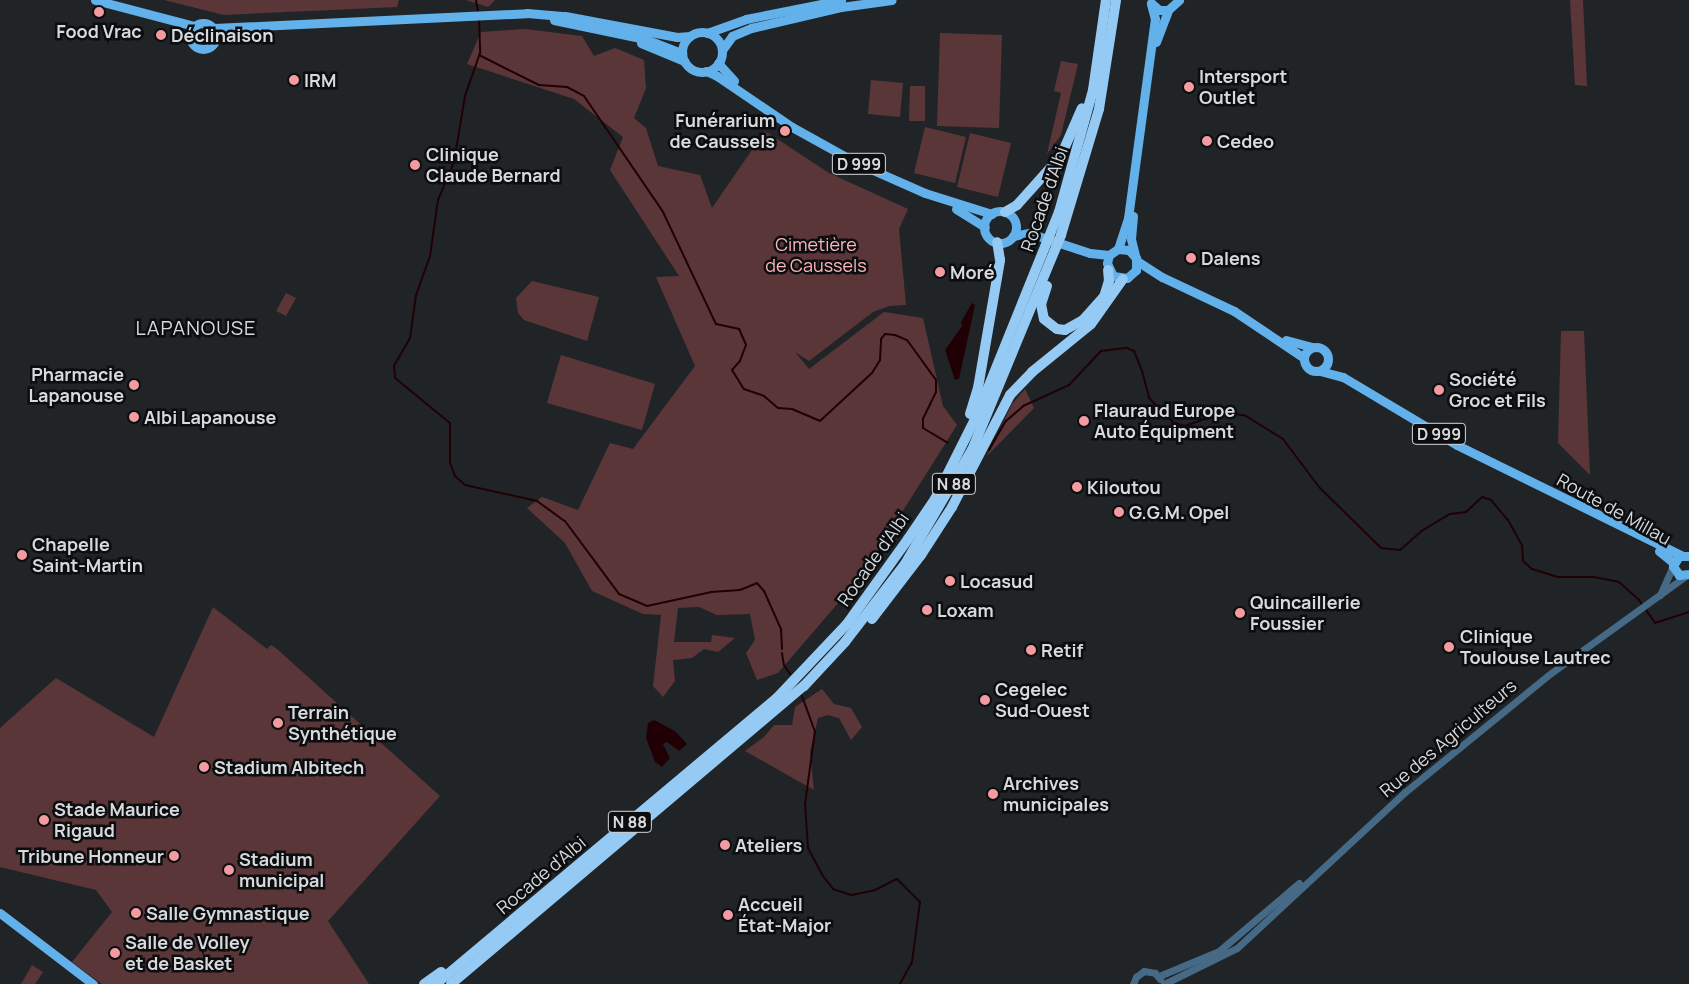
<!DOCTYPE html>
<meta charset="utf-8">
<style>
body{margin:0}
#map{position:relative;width:1689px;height:984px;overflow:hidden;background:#202427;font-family:Manrope,sans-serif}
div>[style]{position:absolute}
.green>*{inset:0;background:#5b3639}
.water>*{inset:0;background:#200005}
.stream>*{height:2px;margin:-1px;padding:0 1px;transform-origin:1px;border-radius:1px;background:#200005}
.minor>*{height:7px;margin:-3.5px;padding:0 3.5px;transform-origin:3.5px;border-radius:3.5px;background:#466a86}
.major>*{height:9px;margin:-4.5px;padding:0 4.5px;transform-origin:4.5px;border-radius:4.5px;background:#62b1eb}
.major>.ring{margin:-4.5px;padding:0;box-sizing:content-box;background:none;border:9px solid #62b1eb;border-radius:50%}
.highway>*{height:10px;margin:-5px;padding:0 5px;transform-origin:5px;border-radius:5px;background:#94caf4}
.dots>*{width:14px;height:14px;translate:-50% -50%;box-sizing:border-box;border:2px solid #0b0d0f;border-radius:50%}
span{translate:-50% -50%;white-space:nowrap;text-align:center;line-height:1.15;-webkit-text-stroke:5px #0b0d0f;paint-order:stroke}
.shield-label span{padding:1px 4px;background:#0b0d0f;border:1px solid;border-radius:4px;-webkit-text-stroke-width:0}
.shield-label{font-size:16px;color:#d7d9dc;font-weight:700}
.poi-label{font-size:18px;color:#d7d9dc;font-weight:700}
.left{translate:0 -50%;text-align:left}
.right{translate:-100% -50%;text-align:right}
.street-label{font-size:18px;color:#d7d9dc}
.park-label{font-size:18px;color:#feb5ba}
.quarter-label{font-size:20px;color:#d7d9dc;letter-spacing:1px}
</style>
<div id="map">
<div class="green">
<div style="clip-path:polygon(164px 0,399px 0,397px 7px,224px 15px)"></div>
<div style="clip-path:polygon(466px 0,495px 0,488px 7px)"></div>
<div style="clip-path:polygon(1570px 0,1583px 0,1587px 86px,1575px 85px)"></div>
<div style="clip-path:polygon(525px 29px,582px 36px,594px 56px,615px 48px,644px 60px,646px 88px,634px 118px,646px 128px,658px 166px,700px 175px,712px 208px,765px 131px,829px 173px,908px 209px,899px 229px,906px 305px,889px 306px,873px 312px,809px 361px,795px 352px,809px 369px,884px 312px,923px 318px,943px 406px,957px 425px,863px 574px,778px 673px,757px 680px,746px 653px,755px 640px,750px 614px,717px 615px,699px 607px,678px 608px,674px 642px,711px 642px,712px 635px,735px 638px,718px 652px,704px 649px,692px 658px,673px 660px,675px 681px,663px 697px,653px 686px,661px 615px,643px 614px,592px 591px,565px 543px,527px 508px,542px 497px,578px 510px,610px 443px,633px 449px,695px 366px,656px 277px,679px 276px,610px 170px,623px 137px,574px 99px,467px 64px,481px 32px)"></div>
<div style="clip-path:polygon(940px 33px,1002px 35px,999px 128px,937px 126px)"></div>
<div style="clip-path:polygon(1061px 61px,1078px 64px,1061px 135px,1047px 154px,1061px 93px,1054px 91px)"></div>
<div style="clip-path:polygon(871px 80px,903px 83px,900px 117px,868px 114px)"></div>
<div style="clip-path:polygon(910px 86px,925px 86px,925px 121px,909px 121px)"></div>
<div style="clip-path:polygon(925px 127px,966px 137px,955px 183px,914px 173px)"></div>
<div style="clip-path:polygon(970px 133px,1011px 143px,998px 197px,957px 187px)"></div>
<div style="clip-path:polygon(532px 281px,599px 297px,587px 341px,524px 320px,518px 313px,516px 298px)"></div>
<div style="clip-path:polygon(286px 293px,296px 298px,286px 316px,276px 311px)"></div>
<div style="clip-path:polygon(1561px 331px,1584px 331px,1590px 475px,1558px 443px)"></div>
<div style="clip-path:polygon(561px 355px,655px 384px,642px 430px,547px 403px)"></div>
<div style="clip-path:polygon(1025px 389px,1034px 408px,987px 456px,1012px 404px)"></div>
<div style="clip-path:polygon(213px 607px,267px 649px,271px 645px,277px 649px,440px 796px,328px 921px,369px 984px,102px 984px,72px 962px,112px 912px,96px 890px,0 867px,0 728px,56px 678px,154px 737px)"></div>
<div style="clip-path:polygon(822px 689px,834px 704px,851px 708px,862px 727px,851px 740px,839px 718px,828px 715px,818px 718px,810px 752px,814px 790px,745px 751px,764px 737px,774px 725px,792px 725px,795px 707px)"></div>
<div style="clip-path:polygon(32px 965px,43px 972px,35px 984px,21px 984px)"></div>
</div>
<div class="water">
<div style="clip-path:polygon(972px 303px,975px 305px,959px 379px,955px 380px,945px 350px,962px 326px,961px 322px)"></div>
<div style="clip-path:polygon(654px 720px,675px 731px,687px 744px,679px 751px,667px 742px,663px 744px,670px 758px,662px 767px,655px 762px,646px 738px,648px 723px)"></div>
</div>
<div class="stream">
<div style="left:476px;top:0;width:13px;rotate:81deg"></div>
<div style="left:479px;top:18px;width:35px;rotate:88deg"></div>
<div style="left:480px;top:53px;width:46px;rotate:109.2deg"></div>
<div style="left:465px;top:96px;width:67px;rotate:99.5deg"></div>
<div style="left:454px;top:162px;width:41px;rotate:112.8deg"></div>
<div style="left:438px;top:200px;width:57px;rotate:98.1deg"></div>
<div style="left:430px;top:256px;width:41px;rotate:109.7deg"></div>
<div style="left:416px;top:295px;width:43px;rotate:97.9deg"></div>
<div style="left:410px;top:338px;width:32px;rotate:120deg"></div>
<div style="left:394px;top:366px;width:12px;rotate:85deg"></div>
<div style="left:395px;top:378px;width:71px;rotate:39.3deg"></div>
<div style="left:450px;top:423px;width:40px;rotate:90deg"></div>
<div style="left:450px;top:463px;width:14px;rotate:69deg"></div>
<div style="left:455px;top:476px;width:13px;rotate:42deg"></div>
<div style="left:465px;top:485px;width:74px;rotate:12.5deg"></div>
<div style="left:537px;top:501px;width:34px;rotate:36deg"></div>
<div style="left:565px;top:521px;width:91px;rotate:53.5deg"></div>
<div style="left:619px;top:594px;width:30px;rotate:23deg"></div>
<div style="left:647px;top:606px;width:66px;rotate:-12.3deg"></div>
<div style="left:711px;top:592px;width:29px;rotate:-4deg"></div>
<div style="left:740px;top:590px;width:18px;rotate:-22deg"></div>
<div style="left:757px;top:583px;width:11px;rotate:49deg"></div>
<div style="left:764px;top:591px;width:42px;rotate:65.9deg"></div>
<div style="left:781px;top:629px;width:20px;rotate:87deg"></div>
<div style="left:479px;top:55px;width:67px;rotate:26.6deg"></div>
<div style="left:539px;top:85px;width:28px;rotate:4deg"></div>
<div style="left:567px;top:87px;width:19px;rotate:28deg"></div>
<div style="left:584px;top:96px;width:140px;rotate:55.7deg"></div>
<div style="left:663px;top:212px;width:124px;rotate:64.7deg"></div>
<div style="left:716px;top:324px;width:24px;rotate:12deg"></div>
<div style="left:739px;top:329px;width:17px;rotate:66deg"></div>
<div style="left:746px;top:345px;width:17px;rotate:111deg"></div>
<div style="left:740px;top:361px;width:12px;rotate:132deg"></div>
<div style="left:732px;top:370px;width:22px;rotate:58deg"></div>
<div style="left:744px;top:389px;width:21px;rotate:19deg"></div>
<div style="left:764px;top:396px;width:18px;rotate:41deg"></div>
<div style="left:778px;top:408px;width:14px;rotate:4deg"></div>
<div style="left:792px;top:409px;width:30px;rotate:23deg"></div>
<div style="left:820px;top:421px;width:71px;rotate:-42.7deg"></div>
<div style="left:872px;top:373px;width:15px;rotate:-58deg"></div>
<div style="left:880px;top:360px;width:21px;rotate:-87deg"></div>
<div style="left:881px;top:339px;width:6px;rotate:-51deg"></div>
<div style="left:885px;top:334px;width:10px;rotate:6deg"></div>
<div style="left:895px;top:335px;width:13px;rotate:23deg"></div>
<div style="left:907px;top:340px;width:49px;rotate:54.1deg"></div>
<div style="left:936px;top:380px;width:12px;rotate:90deg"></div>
<div style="left:936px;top:392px;width:30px;rotate:116deg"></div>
<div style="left:923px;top:419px;width:9px;rotate:90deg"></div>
<div style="left:923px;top:428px;width:29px;rotate:31deg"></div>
<div style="left:989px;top:450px;width:34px;rotate:-60deg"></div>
<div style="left:1006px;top:421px;width:23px;rotate:-41deg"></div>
<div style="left:1023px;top:406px;width:51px;rotate:-24.5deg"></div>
<div style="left:1069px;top:385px;width:47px;rotate:-46.7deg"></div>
<div style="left:1101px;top:351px;width:26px;rotate:-7deg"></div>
<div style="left:1127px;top:348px;width:8px;rotate:23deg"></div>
<div style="left:1134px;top:351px;width:22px;rotate:68deg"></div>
<div style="left:1142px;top:371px;width:28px;rotate:75deg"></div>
<div style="left:1149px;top:398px;width:35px;rotate:45deg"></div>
<div style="left:1174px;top:423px;width:11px;rotate:15deg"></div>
<div style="left:1185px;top:426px;width:41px;rotate:-19.7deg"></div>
<div style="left:1224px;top:412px;width:22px;rotate:10deg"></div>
<div style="left:1246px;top:416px;width:44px;rotate:31.9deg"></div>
<div style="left:1283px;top:439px;width:60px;rotate:53.1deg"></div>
<div style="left:1319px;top:487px;width:87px;rotate:44.5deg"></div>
<div style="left:1381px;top:548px;width:19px;rotate:6deg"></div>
<div style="left:1400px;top:550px;width:30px;rotate:-41deg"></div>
<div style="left:1423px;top:530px;width:31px;rotate:-31deg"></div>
<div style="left:1450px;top:514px;width:16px;rotate:-7deg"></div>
<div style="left:1466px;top:512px;width:22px;rotate:-43deg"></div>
<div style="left:1482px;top:497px;width:9px;rotate:18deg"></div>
<div style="left:1491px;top:500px;width:26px;rotate:50deg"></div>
<div style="left:1508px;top:520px;width:29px;rotate:61deg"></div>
<div style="left:1522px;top:545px;width:16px;rotate:86deg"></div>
<div style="left:1523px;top:561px;width:12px;rotate:42deg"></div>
<div style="left:1532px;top:569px;width:28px;rotate:17deg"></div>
<div style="left:1559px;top:577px;width:35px"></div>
<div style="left:1594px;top:577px;width:25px;rotate:11deg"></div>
<div style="left:1619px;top:582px;width:27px;rotate:42deg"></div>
<div style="left:1639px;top:600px;width:28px;rotate:55deg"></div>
<div style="left:1655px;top:623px;width:36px;rotate:-18deg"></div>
<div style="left:782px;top:653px;width:12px;rotate:81deg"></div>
<div style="left:784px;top:665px;width:11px;rotate:56deg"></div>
<div style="left:802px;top:696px;width:37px;rotate:70deg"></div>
<div style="left:815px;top:731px;width:74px;rotate:97.8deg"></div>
<div style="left:805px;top:804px;width:44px;rotate:86.1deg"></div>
<div style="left:808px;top:848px;width:32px;rotate:62deg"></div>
<div style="left:823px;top:876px;width:16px;rotate:52deg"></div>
<div style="left:833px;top:889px;width:20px;rotate:18deg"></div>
<div style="left:852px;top:895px;width:24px;rotate:-12deg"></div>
<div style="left:875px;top:890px;width:25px;rotate:-27deg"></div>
<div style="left:897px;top:879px;width:33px;rotate:45deg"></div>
<div style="left:920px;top:902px;width:61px;rotate:97.6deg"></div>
<div style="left:912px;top:962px;width:25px;rotate:119deg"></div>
</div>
<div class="minor">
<div style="left:1660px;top:595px;width:32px;rotate:-66deg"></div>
<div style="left:1159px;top:976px;width:65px;rotate:-22.6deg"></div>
<div style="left:1219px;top:951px;width:105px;rotate:-40.4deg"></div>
<div style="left:1133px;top:984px;width:8px;rotate:-67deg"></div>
<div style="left:1136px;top:977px;width:10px;rotate:-37deg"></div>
<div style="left:1144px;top:971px;width:11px;rotate:10deg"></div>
<div style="left:1155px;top:973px;width:8px;rotate:50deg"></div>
<div style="left:1164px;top:984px;width:81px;rotate:-26.3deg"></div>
<div style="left:1237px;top:948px;width:229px;rotate:-42.9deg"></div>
<div style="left:1405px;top:792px;width:183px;rotate:-39.2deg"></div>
<div style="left:1547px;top:676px;width:173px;rotate:-35.8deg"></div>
</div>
<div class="major">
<div style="left:95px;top:0;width:102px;rotate:14.7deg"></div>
<div style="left:1151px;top:3px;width:11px;rotate:41deg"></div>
<div style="left:1159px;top:10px;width:9px"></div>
<div style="left:1168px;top:10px;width:15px;rotate:-42deg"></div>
<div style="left:554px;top:20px;width:93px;rotate:11.8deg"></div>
<div style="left:645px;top:39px;width:40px;rotate:21deg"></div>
<div class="ring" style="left:190px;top:23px;width:17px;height:17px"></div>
<div style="left:214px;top:28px;width:313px;rotate:-2.7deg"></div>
<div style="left:527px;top:13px;width:38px;rotate:5deg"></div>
<div style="left:565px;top:16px;width:114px;rotate:10.6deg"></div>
<div style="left:677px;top:37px;width:13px;rotate:-4deg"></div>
<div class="ring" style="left:682px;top:32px;width:31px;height:31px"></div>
<div style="left:707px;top:33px;width:41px;rotate:-19.7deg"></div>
<div style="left:746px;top:19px;width:97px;rotate:-11.3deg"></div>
<div style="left:216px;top:39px;width:30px;rotate:-14deg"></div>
<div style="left:1156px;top:42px;width:34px;rotate:-69deg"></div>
<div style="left:641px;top:43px;width:47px;rotate:22.7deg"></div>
<div style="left:722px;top:50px;width:17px;rotate:-54deg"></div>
<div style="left:732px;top:36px;width:21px;rotate:-23deg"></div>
<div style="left:751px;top:28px;width:92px;rotate:-13.1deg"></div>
<div style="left:841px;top:7px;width:51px;rotate:-7.8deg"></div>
<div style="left:718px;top:63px;width:24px;rotate:48deg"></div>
<div style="left:706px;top:71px;width:12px;rotate:24deg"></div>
<div style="left:717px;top:76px;width:91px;rotate:34.2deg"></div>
<div style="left:792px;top:127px;width:74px;rotate:29deg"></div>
<div style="left:857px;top:163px;width:74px;rotate:23.8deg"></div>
<div style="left:925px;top:193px;width:70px;rotate:17.4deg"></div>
<div style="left:956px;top:209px;width:34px;rotate:32deg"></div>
<div class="ring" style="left:984px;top:211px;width:23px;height:23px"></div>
<div style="left:1133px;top:216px;width:23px;rotate:95deg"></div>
<div style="left:1131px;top:239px;width:16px;rotate:76deg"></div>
<div style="left:1013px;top:236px;width:16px;rotate:-11deg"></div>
<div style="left:1029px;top:233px;width:64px;rotate:18.2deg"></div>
<div style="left:1090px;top:253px;width:19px;rotate:6deg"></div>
<div style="left:1118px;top:249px;width:11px;rotate:5deg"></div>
<div style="left:1129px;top:250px;width:11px;rotate:49deg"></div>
<div style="left:1136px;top:258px;width:12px;rotate:90deg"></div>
<div style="left:1136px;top:270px;width:12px;rotate:138deg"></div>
<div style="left:1127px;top:278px;width:14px;rotate:-172deg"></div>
<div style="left:1113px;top:276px;width:14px;rotate:-115deg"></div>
<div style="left:1107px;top:263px;width:8px;rotate:-76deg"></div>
<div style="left:1109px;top:255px;width:11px;rotate:-34deg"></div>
<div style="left:1118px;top:249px;width:33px;rotate:-72deg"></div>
<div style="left:1128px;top:218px;width:201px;rotate:-82.3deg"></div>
<div style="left:1155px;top:19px;width:16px;rotate:-105deg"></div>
<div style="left:1137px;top:261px;width:30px;rotate:33deg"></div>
<div style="left:1162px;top:277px;width:80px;rotate:25.3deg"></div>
<div style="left:1234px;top:311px;width:84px;rotate:33.9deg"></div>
<div style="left:1286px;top:340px;width:27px;rotate:15deg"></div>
<div class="ring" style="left:1304px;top:347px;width:15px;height:15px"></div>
<div style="left:1320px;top:371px;width:24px;rotate:15deg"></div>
<div style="left:1343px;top:377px;width:133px;rotate:30.8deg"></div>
<div style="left:1457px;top:445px;width:250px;rotate:26.2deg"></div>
<div style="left:1659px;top:551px;width:19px;rotate:39deg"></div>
<div style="left:1689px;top:556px;width:10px;rotate:180deg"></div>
<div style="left:1679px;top:556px;width:12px;rotate:121deg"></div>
<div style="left:1673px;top:566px;width:11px;rotate:56deg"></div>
<div style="left:1679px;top:575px;width:10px;rotate:-6deg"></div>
<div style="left:0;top:913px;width:117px;rotate:37.4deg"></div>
</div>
<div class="highway">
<div style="left:1005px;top:212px;width:14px;rotate:-30deg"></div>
<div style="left:1017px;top:205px;width:66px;rotate:-48.1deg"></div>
<div style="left:1061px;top:156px;width:52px;rotate:-66.4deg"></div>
<div style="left:1047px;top:286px;width:19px;rotate:108deg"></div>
<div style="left:1041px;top:304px;width:15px;rotate:79deg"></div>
<div style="left:1044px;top:319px;width:16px;rotate:38deg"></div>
<div style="left:1057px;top:329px;width:8px;rotate:7deg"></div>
<div style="left:1065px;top:330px;width:21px;rotate:-29deg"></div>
<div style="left:1083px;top:320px;width:31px;rotate:-48deg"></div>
<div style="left:1104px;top:297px;width:17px;rotate:-73deg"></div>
<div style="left:1109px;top:281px;width:11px;rotate:-95deg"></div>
<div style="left:970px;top:414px;width:27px;rotate:-73deg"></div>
<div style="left:978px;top:388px;width:130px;rotate:-80.2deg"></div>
<div style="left:1000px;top:260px;width:18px;rotate:-99deg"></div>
<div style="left:872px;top:619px;width:81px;rotate:-52.6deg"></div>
<div style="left:921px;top:555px;width:57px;rotate:-57.1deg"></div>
<div style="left:952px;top:507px;width:126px;rotate:-62.6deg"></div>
<div style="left:1010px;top:395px;width:32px;rotate:-46deg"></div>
<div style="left:1032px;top:372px;width:76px;rotate:-39.1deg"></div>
<div style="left:1091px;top:324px;width:55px;rotate:-54.6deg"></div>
<div style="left:424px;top:984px;width:21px;rotate:-35deg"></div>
<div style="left:436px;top:984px;width:444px;rotate:-40deg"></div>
<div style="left:776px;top:699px;width:103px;rotate:-46.6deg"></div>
<div style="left:847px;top:624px;width:105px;rotate:-54.3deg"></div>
<div style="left:908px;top:539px;width:48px;rotate:-56deg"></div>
<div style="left:935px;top:499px;width:94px;rotate:-63.4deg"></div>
<div style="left:977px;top:415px;width:219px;rotate:-68deg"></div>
<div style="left:1059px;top:212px;width:127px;rotate:-74.4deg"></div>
<div style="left:1093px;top:90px;width:91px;rotate:-81.8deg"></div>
<div style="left:451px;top:984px;width:462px;rotate:-40.2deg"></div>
<div style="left:804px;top:686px;width:60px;rotate:-47deg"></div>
<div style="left:845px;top:642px;width:98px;rotate:-52.4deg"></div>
<div style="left:905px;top:564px;width:132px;rotate:-59.6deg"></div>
<div style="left:972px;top:450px;width:233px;rotate:-67.5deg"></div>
<div style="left:1061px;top:235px;width:132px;rotate:-73.2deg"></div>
<div style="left:1099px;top:109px;width:110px;rotate:-81.1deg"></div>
</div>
<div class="dots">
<div style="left:99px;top:12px;background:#f49aa1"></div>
<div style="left:161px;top:35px;background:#f49aa1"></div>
<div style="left:294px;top:80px;background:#f49aa1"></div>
<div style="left:1189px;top:87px;background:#f49aa1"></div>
<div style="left:785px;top:131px;background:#f49aa1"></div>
<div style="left:1207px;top:141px;background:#f49aa1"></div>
<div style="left:415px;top:165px;background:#f49aa1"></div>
<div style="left:1191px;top:258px;background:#f49aa1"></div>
<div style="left:940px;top:272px;background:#f49aa1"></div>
<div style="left:134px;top:385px;background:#f49aa1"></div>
<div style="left:1439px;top:390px;background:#f49aa1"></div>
<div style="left:134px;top:417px;background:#f49aa1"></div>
<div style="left:1084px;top:421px;background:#f49aa1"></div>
<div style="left:1077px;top:487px;background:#f49aa1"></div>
<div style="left:1119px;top:512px;background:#f49aa1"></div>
<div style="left:22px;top:555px;background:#f49aa1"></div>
<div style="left:950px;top:581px;background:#f49aa1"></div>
<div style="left:927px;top:610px;background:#f49aa1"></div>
<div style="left:1240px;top:613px;background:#f49aa1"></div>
<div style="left:1449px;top:647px;background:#f49aa1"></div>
<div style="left:1031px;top:650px;background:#f49aa1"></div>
<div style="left:985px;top:700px;background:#f49aa1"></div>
<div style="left:278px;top:723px;background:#f49aa1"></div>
<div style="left:204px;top:767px;background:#f49aa1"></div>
<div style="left:993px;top:794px;background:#f49aa1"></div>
<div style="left:44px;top:820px;background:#f49aa1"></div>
<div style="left:725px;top:845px;background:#f49aa1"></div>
<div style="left:174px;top:856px;background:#f49aa1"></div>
<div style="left:229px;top:870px;background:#f49aa1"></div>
<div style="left:136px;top:913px;background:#f49aa1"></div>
<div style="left:728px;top:915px;background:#f49aa1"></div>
<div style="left:115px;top:953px;background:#f49aa1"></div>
</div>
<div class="shield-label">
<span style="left:859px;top:164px">D 999</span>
<span style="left:1439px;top:434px">D 999</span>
<span style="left:954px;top:484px">N 88</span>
<span style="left:630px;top:822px">N 88</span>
</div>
<div class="poi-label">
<span style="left:99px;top:31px">Food Vrac</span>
<span class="left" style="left:171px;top:35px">Déclinaison</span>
<span class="left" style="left:1199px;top:87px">Intersport<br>Outlet</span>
<span class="left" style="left:304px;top:80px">IRM</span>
<span class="right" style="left:775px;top:131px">Funérarium<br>de Caussels</span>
<span class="left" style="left:1217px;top:141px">Cedeo</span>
<span class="left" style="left:426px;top:165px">Clinique<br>Claude Bernard</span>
<span class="left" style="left:1201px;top:258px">Dalens</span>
<span class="left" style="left:950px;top:272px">Moré</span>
<span class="right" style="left:124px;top:385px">Pharmacie<br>Lapanouse</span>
<span class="left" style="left:1449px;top:390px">Société<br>Groc et Fils</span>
<span class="left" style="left:1094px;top:421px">Flauraud Europe<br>Auto Équipment</span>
<span class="left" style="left:144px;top:417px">Albi Lapanouse</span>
<span class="left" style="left:1087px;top:487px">Kiloutou</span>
<span class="left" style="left:1129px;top:512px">G.G.M. Opel</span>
<span class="left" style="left:32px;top:555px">Chapelle<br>Saint-Martin</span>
<span class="left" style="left:960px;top:581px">Locasud</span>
<span class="left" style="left:1250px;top:613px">Quincaillerie<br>Foussier</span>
<span class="left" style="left:937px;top:610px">Loxam</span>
<span class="left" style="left:1460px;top:647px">Clinique<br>Toulouse Lautrec</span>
<span class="left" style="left:1041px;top:650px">Retif</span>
<span class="left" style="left:995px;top:700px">Cegelec<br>Sud-Ouest</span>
<span class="left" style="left:288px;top:723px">Terrain<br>Synthétique</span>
<span class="left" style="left:214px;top:767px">Stadium Albitech</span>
<span class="left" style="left:1003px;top:794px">Archives<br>municipales</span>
<span class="left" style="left:54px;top:820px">Stade Maurice<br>Rigaud</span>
<span class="left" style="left:735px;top:845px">Ateliers</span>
<span class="right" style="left:164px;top:856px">Tribune Honneur</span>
<span class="left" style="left:239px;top:870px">Stadium<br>municipal</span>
<span class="left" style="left:738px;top:915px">Accueil<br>État-Major</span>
<span class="left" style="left:146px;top:913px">Salle Gymnastique</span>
<span class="left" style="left:125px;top:953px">Salle de Volley<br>et de Basket</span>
</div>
<div class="street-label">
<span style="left:1044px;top:199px;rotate:-71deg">Rocade d'Albi</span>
<span style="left:1614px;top:509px;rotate:29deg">Route de Millau</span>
<span style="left:873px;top:559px;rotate:-55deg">Rocade d'Albi</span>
<span style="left:1448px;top:738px;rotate:-40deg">Rue des Agriculteurs</span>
<span style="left:541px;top:875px;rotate:-40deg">Rocade d'Albi</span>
</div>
<div class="park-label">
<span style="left:816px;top:255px">Cimetière<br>de Caussels</span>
</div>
<div class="quarter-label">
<span style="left:196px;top:327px">LAPANOUSE</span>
</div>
</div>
